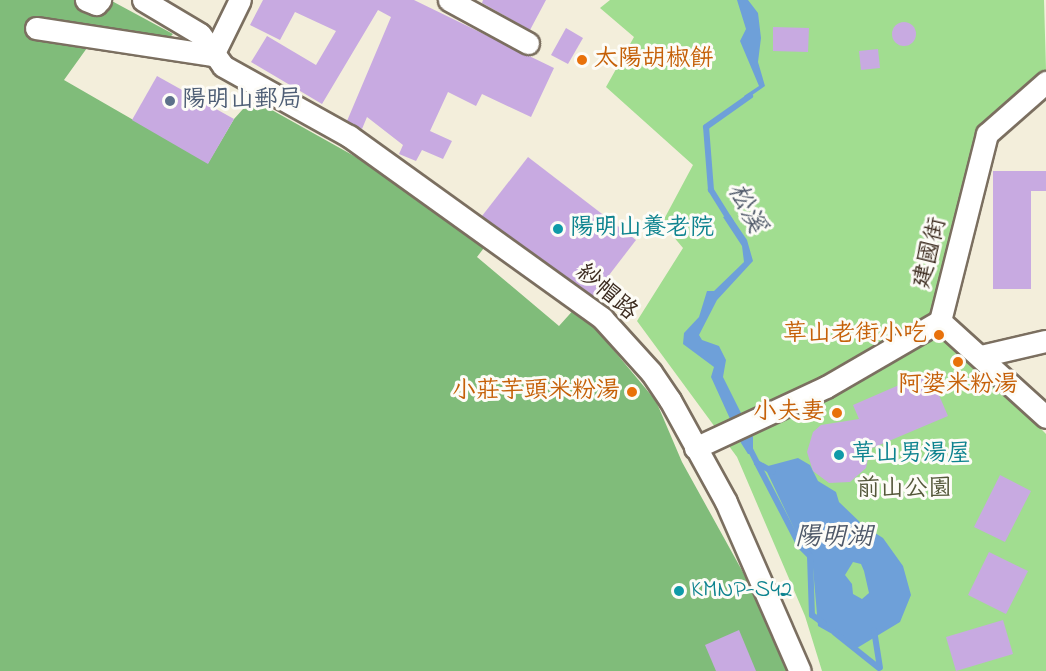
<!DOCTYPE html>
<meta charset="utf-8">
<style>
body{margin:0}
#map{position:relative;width:1046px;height:671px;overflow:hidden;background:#f3eedb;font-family:"Indie Flower","LXGW WenKai TC",sans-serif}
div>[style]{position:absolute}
.green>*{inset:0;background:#a1dd90}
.forest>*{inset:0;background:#80bc7a}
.water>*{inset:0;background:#6ea0d9}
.stream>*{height:6px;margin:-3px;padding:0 3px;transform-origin:3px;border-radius:3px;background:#6ea0d9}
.building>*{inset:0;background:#c8aae1}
.round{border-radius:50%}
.roads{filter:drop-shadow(2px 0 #7b6f60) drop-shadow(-2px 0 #7b6f60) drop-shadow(0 2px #7b6f60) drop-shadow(0 -2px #7b6f60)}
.minor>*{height:21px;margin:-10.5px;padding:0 10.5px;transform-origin:10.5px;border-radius:10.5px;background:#fff}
.dots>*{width:16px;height:16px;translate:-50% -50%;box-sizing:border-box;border:3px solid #fdfcf7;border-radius:50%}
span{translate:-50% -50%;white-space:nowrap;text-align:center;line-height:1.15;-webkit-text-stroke:6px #fdfcf7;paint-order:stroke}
.food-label{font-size:24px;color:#c56008}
.left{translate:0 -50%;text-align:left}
.right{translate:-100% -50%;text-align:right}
.service-label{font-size:24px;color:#4e5e75}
.culture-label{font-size:24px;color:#0d838f}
.street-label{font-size:24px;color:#3b2a1e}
.park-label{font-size:24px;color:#54573a}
.water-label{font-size:26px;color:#4f5969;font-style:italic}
</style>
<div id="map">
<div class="green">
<div style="clip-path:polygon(610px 0,1044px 0,1046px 70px,974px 146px,934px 320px,1046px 434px,1046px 671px,822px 671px,805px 616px,737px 457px,637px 321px,683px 248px,662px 223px,693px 165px,606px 87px,634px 37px,600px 8px)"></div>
</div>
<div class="forest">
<div style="clip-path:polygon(0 0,110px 0,173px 34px,164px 43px,97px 34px,64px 80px,208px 163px,234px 119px,252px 99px,431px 199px,490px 240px,477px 257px,559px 326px,577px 306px,656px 401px,682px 462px,755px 594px,791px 671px,0 671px)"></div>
</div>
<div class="water">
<div style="clip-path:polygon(737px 0,748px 0,758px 13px,761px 38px,758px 62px,765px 86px,745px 100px,744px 96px,759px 86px,740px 41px,746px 29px)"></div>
<div style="clip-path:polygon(730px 215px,747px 240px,753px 261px,717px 300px,699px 335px,702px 340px,719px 346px,726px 360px,723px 377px,753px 437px,753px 454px,748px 454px,741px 443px,711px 377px,714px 367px,683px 344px,684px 333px,699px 317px,707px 291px,714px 291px,744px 262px,742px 246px,723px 217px)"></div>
<div style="clip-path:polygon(evenodd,798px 458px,810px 465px,818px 481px,836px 492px,839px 502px,864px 526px,883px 538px,903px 566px,911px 595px,900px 622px,857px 648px,818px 626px,813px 568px,766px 470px,768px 466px,798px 458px,853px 562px,861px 564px,864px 571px,869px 593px,862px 599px,853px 594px,852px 584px,845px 575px,853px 562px)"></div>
</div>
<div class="stream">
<div style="left:731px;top:222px;width:38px;rotate:-122deg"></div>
<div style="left:711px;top:190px;width:63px;rotate:-94.5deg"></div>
<div style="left:706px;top:127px;width:54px;rotate:-35.2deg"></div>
<div style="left:750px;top:449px;width:16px;rotate:63deg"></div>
<div style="left:757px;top:463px;width:18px;rotate:29deg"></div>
<div style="left:757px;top:463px;width:93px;rotate:62.6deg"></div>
<div style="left:800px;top:546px;width:14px;rotate:45deg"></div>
<div style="left:810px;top:556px;width:59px;rotate:88.1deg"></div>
<div style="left:812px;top:615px;width:14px;rotate:36deg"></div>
<div style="left:874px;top:630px;width:38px;rotate:81deg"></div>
<div style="left:835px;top:633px;width:56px;rotate:38.5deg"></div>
</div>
<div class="building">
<div style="clip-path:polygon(263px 0,414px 0,554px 68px,531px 117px,482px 94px,476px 106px,448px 92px,430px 131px,452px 141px,443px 159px,422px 150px,416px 161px,399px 154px,403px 145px,367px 117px,362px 129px,347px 121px,391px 17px,378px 10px,322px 104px,251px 62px,267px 36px,316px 65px,336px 31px,295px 12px,280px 40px,250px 25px)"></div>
<div style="clip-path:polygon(483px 0,546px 0,530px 30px,482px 3px)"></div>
<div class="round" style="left:892px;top:22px;width:24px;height:24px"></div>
<div style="clip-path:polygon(773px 27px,809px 28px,808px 52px,773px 51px)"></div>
<div style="clip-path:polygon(566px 28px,583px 38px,568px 64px,551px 55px)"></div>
<div style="clip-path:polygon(878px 49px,880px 68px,861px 70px,859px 51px)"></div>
<div style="clip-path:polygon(157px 76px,234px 119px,208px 164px,132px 120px)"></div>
<div style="clip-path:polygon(528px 157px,636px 240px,593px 296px,482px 216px)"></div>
<div style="clip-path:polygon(993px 171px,1046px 171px,1046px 191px,1031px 191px,1031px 289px,993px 289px)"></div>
<div style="clip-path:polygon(929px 372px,948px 416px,870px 449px,866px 468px,850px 482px,829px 483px,813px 471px,807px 452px,813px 432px,821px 425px,859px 419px,853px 405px)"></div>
<div style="clip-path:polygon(1000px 475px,1031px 491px,1005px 542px,974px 527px)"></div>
<div style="clip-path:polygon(989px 552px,1028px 571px,1006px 614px,968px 595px)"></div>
<div style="clip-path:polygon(1003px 620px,1013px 654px,956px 671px,946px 637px)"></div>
<div style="clip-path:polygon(739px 630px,756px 671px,716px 671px,705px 645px)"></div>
</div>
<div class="roads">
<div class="minor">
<div style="left:86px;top:0;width:11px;rotate:22deg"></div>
<div style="left:96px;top:4px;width:6px;rotate:-45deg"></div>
<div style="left:143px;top:0;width:66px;rotate:30.8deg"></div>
<div style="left:200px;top:34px;width:39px;rotate:54deg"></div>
<div style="left:223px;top:66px;width:144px;rotate:29.1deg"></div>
<div style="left:349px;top:136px;width:312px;rotate:35.7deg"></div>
<div style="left:602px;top:318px;width:73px;rotate:47.8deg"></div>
<div style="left:651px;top:372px;width:34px;rotate:56deg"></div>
<div style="left:670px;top:400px;width:116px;rotate:61.2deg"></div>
<div style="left:726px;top:502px;width:184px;rotate:66.4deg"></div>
<div style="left:449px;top:0;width:90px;rotate:28.6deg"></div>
<div style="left:36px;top:28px;width:179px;rotate:8.7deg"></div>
<div style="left:213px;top:55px;width:61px;rotate:-63.9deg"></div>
<div style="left:940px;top:321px;width:193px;rotate:-75.9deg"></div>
<div style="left:987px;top:134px;width:79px;rotate:-41.4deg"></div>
<div style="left:940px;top:321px;width:143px;rotate:42.2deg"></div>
<div style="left:981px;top:356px;width:66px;rotate:-13.2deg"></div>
<div style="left:695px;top:448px;width:145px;rotate:-25deg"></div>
<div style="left:826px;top:387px;width:132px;rotate:-30.1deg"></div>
</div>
</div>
<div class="dots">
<div style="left:582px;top:60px;background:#e8710a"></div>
<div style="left:170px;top:101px;background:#5c6f8a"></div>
<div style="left:558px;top:229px;background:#0f9aa8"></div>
<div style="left:939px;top:335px;background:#e8710a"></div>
<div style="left:958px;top:362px;background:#e8710a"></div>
<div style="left:632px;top:392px;background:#e8710a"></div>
<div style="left:837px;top:413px;background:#e8710a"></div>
<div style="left:839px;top:455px;background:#0f9aa8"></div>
<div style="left:679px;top:591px;background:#0f9aa8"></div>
</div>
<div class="food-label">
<span class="left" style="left:594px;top:60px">太陽胡椒餅</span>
<span class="right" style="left:927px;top:335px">草山老街小吃</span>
<span style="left:958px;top:386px">阿婆米粉湯</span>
<span class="right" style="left:620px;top:392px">小莊芋頭米粉湯</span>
<span class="right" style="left:825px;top:413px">小夫妻</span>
</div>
<div class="service-label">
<span class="left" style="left:182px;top:101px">陽明山郵局</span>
</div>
<div class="culture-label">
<span class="left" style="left:570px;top:229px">陽明山養老院</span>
<span class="left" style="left:851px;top:455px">草山男湯屋</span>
<span class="left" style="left:691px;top:591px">KMNP-S42</span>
</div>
<div class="street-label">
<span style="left:931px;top:253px;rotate:-76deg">建國街</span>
<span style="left:606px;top:293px;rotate:41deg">紗帽路</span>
</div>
<div class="park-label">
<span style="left:904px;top:490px">前山公園</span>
</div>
<div class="water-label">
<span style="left:745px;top:209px;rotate:63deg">松溪</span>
<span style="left:834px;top:539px">陽明湖</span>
</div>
</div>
